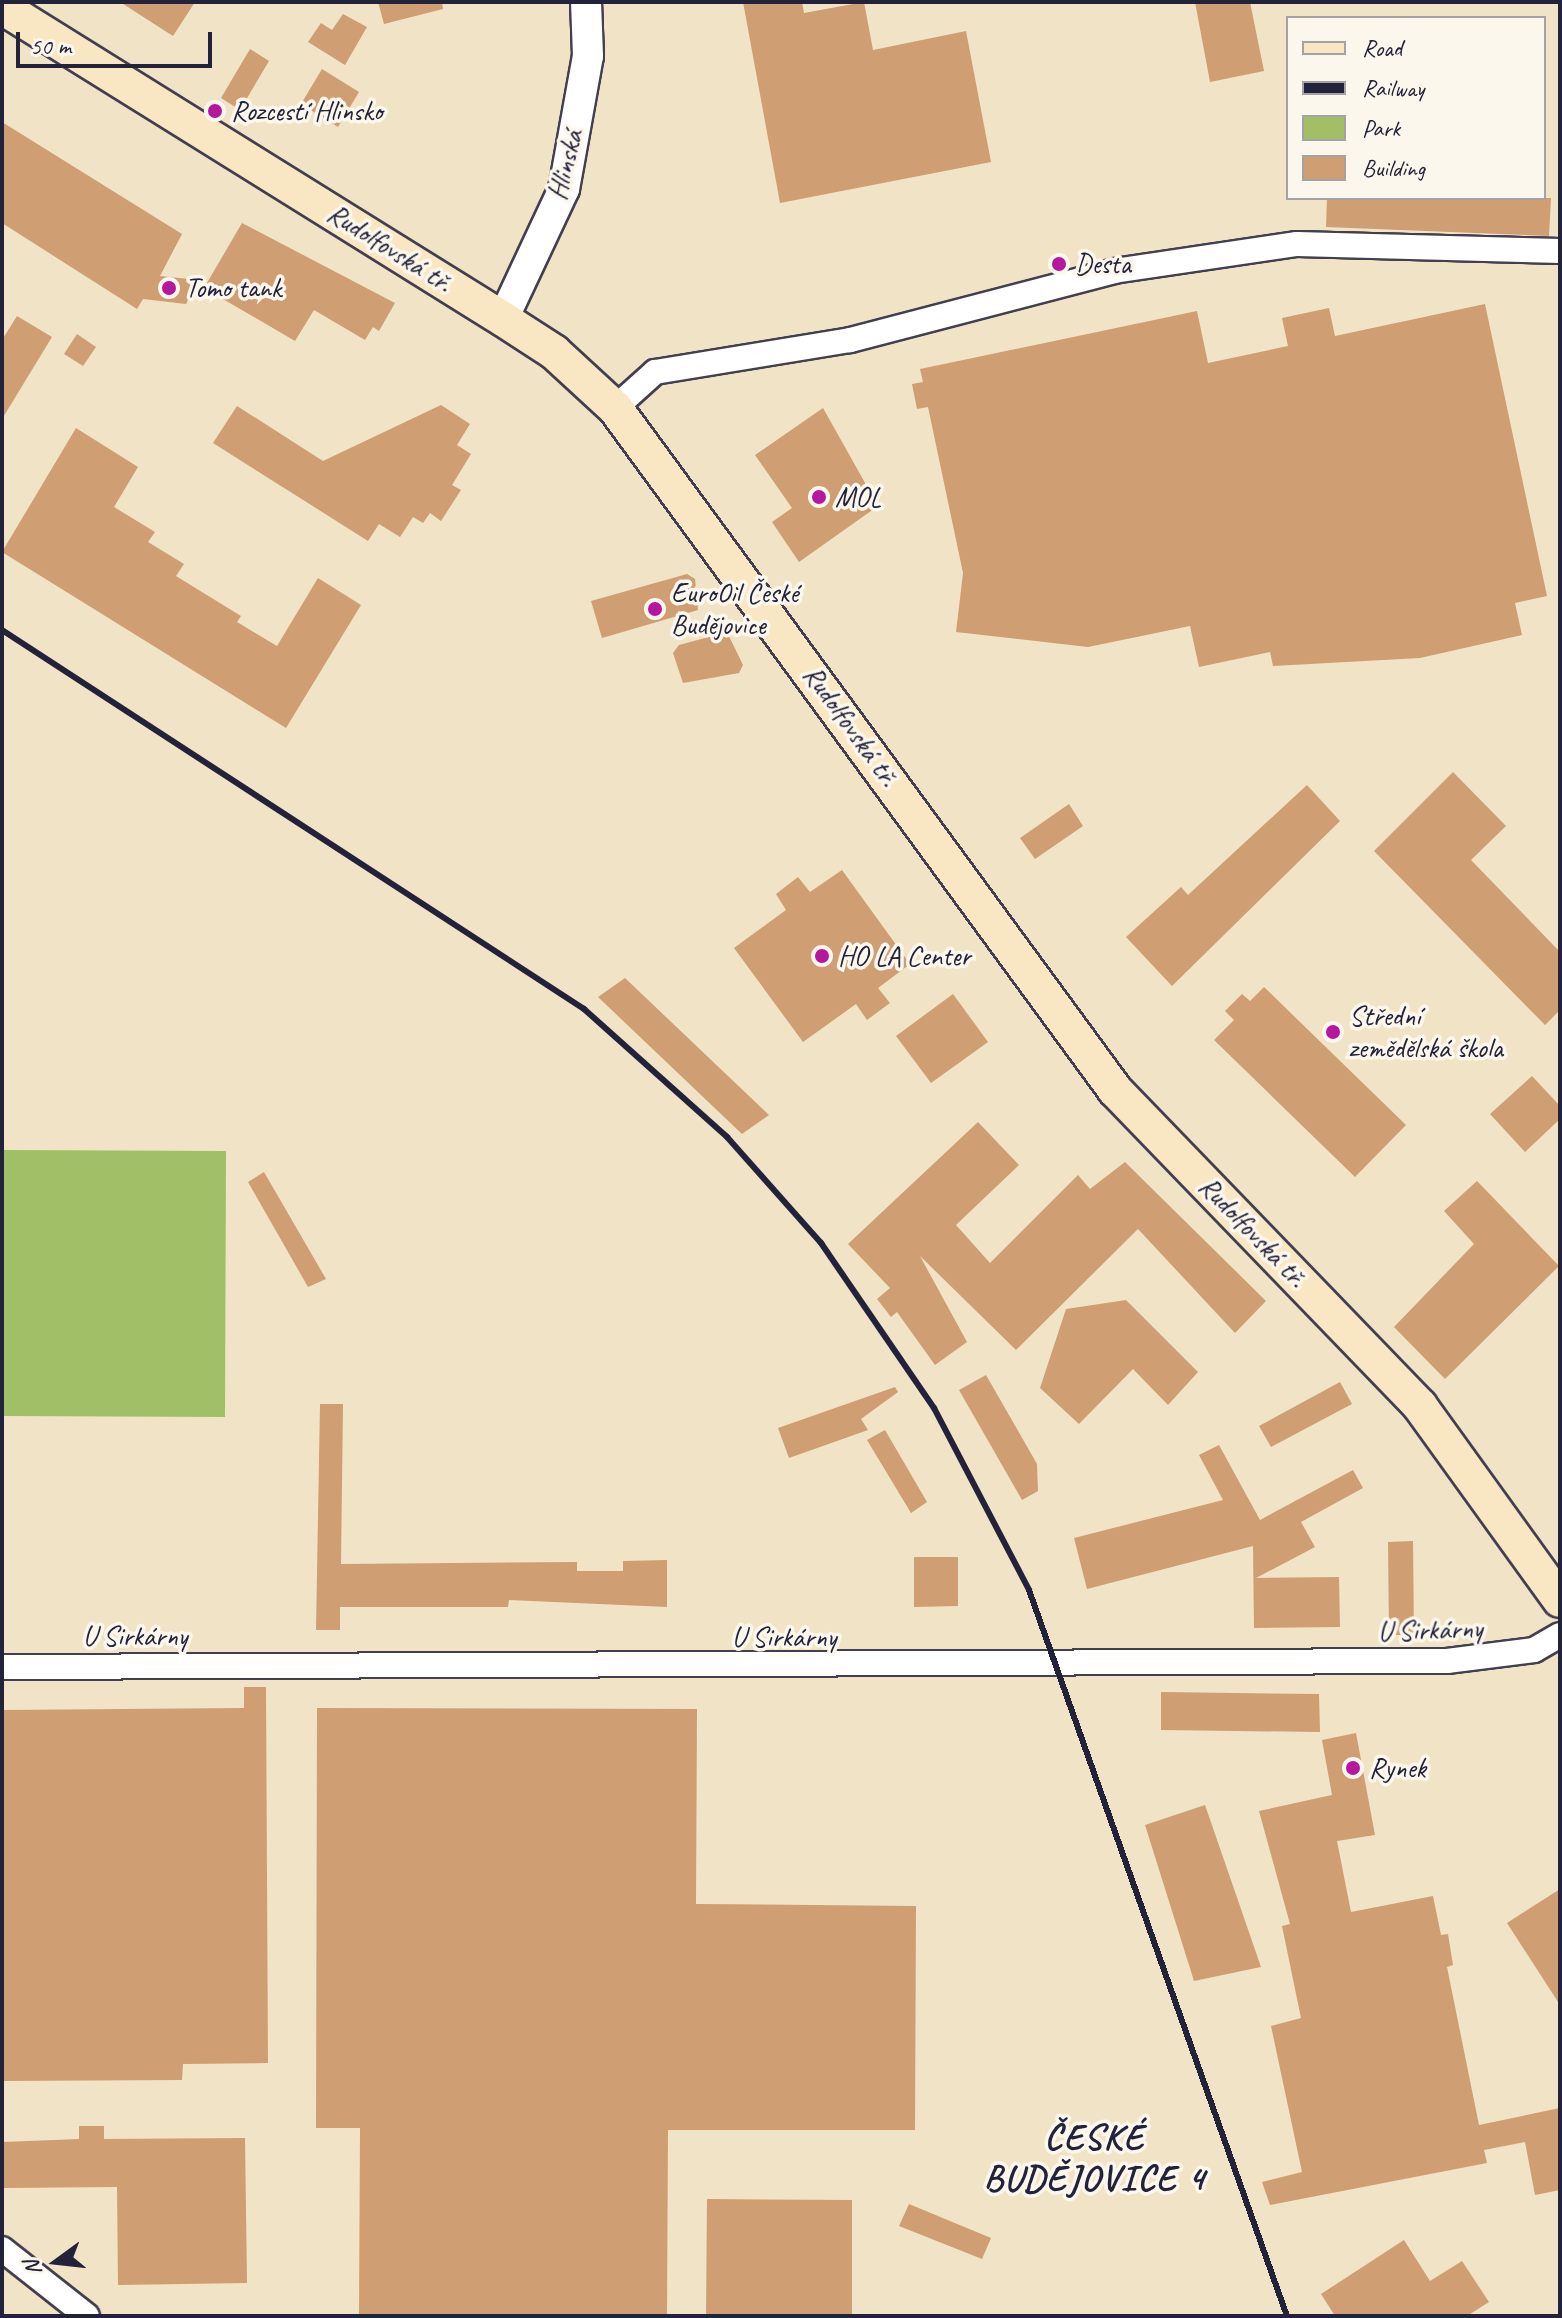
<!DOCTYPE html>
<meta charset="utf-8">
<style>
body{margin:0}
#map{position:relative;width:1562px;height:2318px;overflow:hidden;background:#f1e3c6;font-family:Caveat,sans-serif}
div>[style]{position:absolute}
.green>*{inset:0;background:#a0bf67}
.building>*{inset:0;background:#cf9e72}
.roads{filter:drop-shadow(2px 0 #413f50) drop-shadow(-2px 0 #413f50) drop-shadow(0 2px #413f50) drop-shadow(0 -2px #413f50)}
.minor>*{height:24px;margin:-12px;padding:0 12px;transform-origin:12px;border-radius:12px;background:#fff}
.tertiary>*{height:30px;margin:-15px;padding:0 15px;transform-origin:15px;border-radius:15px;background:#fff}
.secondary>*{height:34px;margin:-17px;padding:0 17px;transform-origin:17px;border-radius:17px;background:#f9e7c3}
.rail>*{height:6px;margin:-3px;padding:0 3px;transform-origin:3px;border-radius:3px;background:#22223b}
.dots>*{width:22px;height:22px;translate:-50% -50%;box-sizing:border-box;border:4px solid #fbf7ec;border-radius:50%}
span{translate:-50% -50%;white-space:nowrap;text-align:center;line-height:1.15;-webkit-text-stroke:7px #fbf7ec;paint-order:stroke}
.poi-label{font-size:28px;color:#22223b}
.left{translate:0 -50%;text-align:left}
.street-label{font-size:28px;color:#22223b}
.district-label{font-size:36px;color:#22223b;font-weight:700;letter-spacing:2px}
.frame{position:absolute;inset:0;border:4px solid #22223b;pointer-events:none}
.legend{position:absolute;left:1286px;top:16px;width:260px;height:184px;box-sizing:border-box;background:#fbf7ec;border:2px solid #a4a2a5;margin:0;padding:10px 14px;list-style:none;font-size:24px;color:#22223b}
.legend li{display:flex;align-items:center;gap:16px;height:40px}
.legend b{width:40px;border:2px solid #a4a2a5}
.north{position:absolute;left:16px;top:2222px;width:80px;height:80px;-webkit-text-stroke:6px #fbf7ec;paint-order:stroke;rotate:255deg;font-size:22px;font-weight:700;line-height:32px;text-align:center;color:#22223b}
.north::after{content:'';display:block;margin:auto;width:28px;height:36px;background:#22223b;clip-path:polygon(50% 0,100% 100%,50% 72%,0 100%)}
.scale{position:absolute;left:16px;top:32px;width:196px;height:36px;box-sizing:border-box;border:4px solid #22223b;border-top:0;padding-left:10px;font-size:24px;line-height:28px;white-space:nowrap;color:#22223b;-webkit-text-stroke:6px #fbf7ec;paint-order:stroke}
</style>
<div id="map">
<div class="green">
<div style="clip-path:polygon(2px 1150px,226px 1151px,225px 1417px,2px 1416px)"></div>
</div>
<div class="building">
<div style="clip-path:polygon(120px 2px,195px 2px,173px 36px)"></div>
<div style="clip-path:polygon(378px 2px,442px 2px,443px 9px,384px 24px)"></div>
<div style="clip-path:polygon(743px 2px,802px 2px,804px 13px,864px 2px,873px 50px,966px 31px,991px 162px,780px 203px)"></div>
<div style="clip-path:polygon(1195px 2px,1250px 2px,1264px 71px,1210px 82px)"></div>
<div style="clip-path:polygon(343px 14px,367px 27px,345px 65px,308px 42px,321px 23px,332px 30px)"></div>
<div style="clip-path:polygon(250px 49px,269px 61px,240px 110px,221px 98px)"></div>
<div style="clip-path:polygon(322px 69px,359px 92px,338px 127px,301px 104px)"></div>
<div style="clip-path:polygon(2px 122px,182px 234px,160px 276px,198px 280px,186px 304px,143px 299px,137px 309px,2px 223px)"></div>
<div style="clip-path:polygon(1327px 198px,1551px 198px,1549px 236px,1326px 227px)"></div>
<div style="clip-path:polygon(242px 223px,395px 303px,379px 331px,373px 327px,365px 340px,314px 310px,295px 341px,204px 288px)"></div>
<div style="clip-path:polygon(1485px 304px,1547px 596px,1515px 603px,1522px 635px,1420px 658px,1273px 666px,1270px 652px,1199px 667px,1190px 626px,1088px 647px,956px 632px,963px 573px,928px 407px,917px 409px,912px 384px,923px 382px,920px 369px,1197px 311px,1208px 363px,1288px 346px,1282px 318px,1329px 308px,1335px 336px)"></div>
<div style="clip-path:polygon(17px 316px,52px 337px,2px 419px,2px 340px)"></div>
<div style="clip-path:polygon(77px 334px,96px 347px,83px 366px,64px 354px)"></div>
<div style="clip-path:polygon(441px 405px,470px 424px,457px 445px,471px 454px,452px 485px,461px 490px,441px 521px,430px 513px,423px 523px,413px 517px,400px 537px,379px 524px,368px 541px,213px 443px,237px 406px,323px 461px)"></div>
<div style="clip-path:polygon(823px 408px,878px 506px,799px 562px,772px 522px,792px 508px,755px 455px)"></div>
<div style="clip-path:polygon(76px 428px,138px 467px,114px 507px,155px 532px,148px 542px,184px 564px,176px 576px,241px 616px,237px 622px,277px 646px,318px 578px,361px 605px,286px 728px,2px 552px)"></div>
<div style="clip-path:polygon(687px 574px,695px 579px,698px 610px,602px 638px,591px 601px)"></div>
<div style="clip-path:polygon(727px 632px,743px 665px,739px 673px,683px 683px,673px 653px,679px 645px)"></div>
<div style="clip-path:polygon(1453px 772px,1506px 826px,1471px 860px,1560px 952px,1560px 1010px,1545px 1025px,1374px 851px)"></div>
<div style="clip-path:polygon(1307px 785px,1340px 821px,1172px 986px,1126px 937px,1181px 887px,1188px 895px)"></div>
<div style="clip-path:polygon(1069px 804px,1083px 826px,1035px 859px,1020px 838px)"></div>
<div style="clip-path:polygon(842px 870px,910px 964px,878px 988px,890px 1003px,867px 1020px,856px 1004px,803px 1042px,734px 948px,786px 910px,776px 894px,798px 877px,810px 892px)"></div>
<div style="clip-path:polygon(625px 978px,769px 1115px,742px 1134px,598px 997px)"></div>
<div style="clip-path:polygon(1264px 987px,1406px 1125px,1355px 1177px,1214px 1040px,1234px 1020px,1225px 1011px,1242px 994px,1250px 1001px)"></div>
<div style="clip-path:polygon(953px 994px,988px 1042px,931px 1083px,896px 1036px)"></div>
<div style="clip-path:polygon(1532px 1076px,1560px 1106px,1560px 1119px,1525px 1152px,1490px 1114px)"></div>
<div style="clip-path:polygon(978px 1122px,1019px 1165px,956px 1225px,990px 1263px,1078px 1175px,1090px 1189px,1125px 1162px,1266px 1301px,1235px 1333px,1138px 1229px,1016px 1350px,920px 1256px,967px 1342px,935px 1365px,897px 1312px,891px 1317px,877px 1299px,890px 1288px,848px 1244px)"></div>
<div style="clip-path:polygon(264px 1172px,326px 1279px,308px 1287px,248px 1182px)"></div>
<div style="clip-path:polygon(1477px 1181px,1559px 1266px,1445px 1379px,1394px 1327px,1474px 1244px,1444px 1211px)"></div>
<div style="clip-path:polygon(1126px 1300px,1198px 1372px,1168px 1405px,1133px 1369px,1079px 1424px,1040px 1388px,1066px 1309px)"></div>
<div style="clip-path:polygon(986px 1375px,1037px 1464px,1038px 1491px,1022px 1500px,959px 1390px)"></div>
<div style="clip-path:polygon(1340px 1382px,1352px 1404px,1271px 1447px,1259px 1426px)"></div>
<div style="clip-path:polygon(895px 1387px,898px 1392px,861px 1419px,868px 1430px,789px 1458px,778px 1428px)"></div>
<div style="clip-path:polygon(320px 1404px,343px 1404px,341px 1564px,577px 1562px,577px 1571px,623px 1571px,623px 1561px,667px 1560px,667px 1607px,509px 1600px,508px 1607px,340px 1607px,340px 1630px,316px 1630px)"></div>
<div style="clip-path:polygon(885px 1430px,927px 1502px,911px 1513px,867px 1440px)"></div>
<div style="clip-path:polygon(1219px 1445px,1260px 1520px,1353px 1470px,1363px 1488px,1301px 1522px,1315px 1547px,1256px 1578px,1339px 1577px,1340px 1627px,1254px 1628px,1253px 1546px,1087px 1589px,1074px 1538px,1223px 1500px,1199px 1455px)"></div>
<div style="clip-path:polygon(1413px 1541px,1414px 1635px,1389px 1635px,1388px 1542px)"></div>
<div style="clip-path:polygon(914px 1557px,958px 1557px,958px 1606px,914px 1607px)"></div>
<div style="clip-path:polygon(244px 1687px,266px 1687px,268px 2063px,183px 2064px,182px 2080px,2px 2081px,2px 1710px,244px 1708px)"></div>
<div style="clip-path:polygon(1161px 1692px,1319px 1694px,1320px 1732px,1161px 1730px)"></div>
<div style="clip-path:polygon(317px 1708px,697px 1709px,696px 1904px,916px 1906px,915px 2130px,668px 2130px,667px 2316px,359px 2316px,360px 2128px,316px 2128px)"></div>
<div style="clip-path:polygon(1356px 1733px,1375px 1835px,1337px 1841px,1351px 1912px,1433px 1896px,1441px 1935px,1448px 1934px,1453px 1965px,1447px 1967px,1479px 2125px,1560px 2108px,1560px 2190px,1535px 2195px,1525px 2142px,1484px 2150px,1487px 2163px,1270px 2205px,1262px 2182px,1302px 2172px,1271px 2026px,1301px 2018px,1282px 1926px,1290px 1924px,1259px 1811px,1332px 1795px,1322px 1740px)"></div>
<div style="clip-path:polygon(1205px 1805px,1261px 1967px,1194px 1981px,1145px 1825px)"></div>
<div style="clip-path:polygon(1560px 1889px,1560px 2005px,1507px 1923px)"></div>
<div style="clip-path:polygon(79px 2126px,104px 2126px,104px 2139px,245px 2138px,247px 2283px,118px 2285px,117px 2187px,3px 2188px,3px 2142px,79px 2139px)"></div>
<div style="clip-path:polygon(707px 2199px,852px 2200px,852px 2316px,706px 2316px)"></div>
<div style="clip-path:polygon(909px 2204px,991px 2238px,982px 2259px,899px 2226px)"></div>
<div style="clip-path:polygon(1404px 2240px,1430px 2281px,1462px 2261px,1489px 2302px,1467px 2316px,1335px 2316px,1321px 2294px)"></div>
</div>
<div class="roads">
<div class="minor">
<div style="left:615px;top:408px;width:54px;rotate:-42deg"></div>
<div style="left:655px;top:372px;width:198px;rotate:-9.3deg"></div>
<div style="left:850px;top:340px;width:273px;rotate:-14.6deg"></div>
<div style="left:1114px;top:271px;width:185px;rotate:-8.4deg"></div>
<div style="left:1297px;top:244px;width:263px;rotate:1.5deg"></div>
<div style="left:2px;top:1667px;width:1445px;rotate:-0.24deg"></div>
<div style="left:1447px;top:1661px;width:88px;rotate:-7.2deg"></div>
<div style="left:1534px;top:1650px;width:30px;rotate:-30deg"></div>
<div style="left:2px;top:2249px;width:108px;rotate:38.2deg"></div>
</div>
<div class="tertiary">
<div style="left:503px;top:319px;width:144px;rotate:-64.9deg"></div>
<div style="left:564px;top:189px;width:135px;rotate:-79.8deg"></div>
<div style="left:588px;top:56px;width:54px;rotate:-92.1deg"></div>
</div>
<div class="secondary">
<div style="left:2px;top:7px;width:590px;rotate:31.91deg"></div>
<div style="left:503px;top:319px;width:61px;rotate:32.9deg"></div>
<div style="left:554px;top:352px;width:83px;rotate:42.6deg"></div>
<div style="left:615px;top:408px;width:846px;rotate:53.75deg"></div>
<div style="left:1115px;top:1090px;width:439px;rotate:46deg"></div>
<div style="left:1420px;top:1406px;width:239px;rotate:54.2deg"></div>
</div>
</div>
<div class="rail">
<div style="left:2px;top:630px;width:695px;rotate:33.07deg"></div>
<div style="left:584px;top:1009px;width:192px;rotate:41.8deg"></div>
<div style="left:727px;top:1137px;width:142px;rotate:48.4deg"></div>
<div style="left:821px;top:1243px;width:200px;rotate:55.6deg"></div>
<div style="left:934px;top:1408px;width:205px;rotate:62.4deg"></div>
<div style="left:1029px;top:1590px;width:770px;rotate:70.44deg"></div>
</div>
<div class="dots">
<div style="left:215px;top:111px;background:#b5179e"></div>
<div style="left:1059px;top:264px;background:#b5179e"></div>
<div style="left:169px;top:288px;background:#b5179e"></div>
<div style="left:819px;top:497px;background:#b5179e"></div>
<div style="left:655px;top:609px;background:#b5179e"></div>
<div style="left:822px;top:956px;background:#b5179e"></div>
<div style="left:1333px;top:1032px;background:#b5179e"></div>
<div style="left:1353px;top:1768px;background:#b5179e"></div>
</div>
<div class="poi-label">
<span class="left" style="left:231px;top:111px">Rozcestí Hlinsko</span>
<span class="left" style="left:1075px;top:264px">Desta</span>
<span class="left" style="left:185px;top:288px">Tomo tank</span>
<span class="left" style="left:835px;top:497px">MOL</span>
<span class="left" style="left:671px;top:609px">EuroOil České<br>Budějovice</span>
<span class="left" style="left:838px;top:956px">HO LA Center</span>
<span class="left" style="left:1349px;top:1032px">Střední<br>zemědělská škola</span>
<span class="left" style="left:1369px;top:1768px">Rynek</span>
</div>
<div class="street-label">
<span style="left:565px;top:165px;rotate:-76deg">Hlinská</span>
<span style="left:390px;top:248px;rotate:32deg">Rudolfovská tř.</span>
<span style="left:851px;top:726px;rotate:54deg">Rudolfovská tř.</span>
<span style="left:1253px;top:1232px;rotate:46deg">Rudolfovská tř.</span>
<span style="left:1430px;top:1630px;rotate:-2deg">U Sirkárny</span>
<span style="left:135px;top:1636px">U Sirkárny</span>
<span style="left:784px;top:1637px">U Sirkárny</span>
</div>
<div class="district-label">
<span style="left:1095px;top:2158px">ČESKÉ<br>BUDĚJOVICE 4</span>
</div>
<div class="frame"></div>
<ul class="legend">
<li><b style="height:10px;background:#f9e7c3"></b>Road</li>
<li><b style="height:10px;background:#22223b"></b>Railway</li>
<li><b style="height:22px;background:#a0bf67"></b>Park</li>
<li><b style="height:22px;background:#cf9e72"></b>Building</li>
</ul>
<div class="north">N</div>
<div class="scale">50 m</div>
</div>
